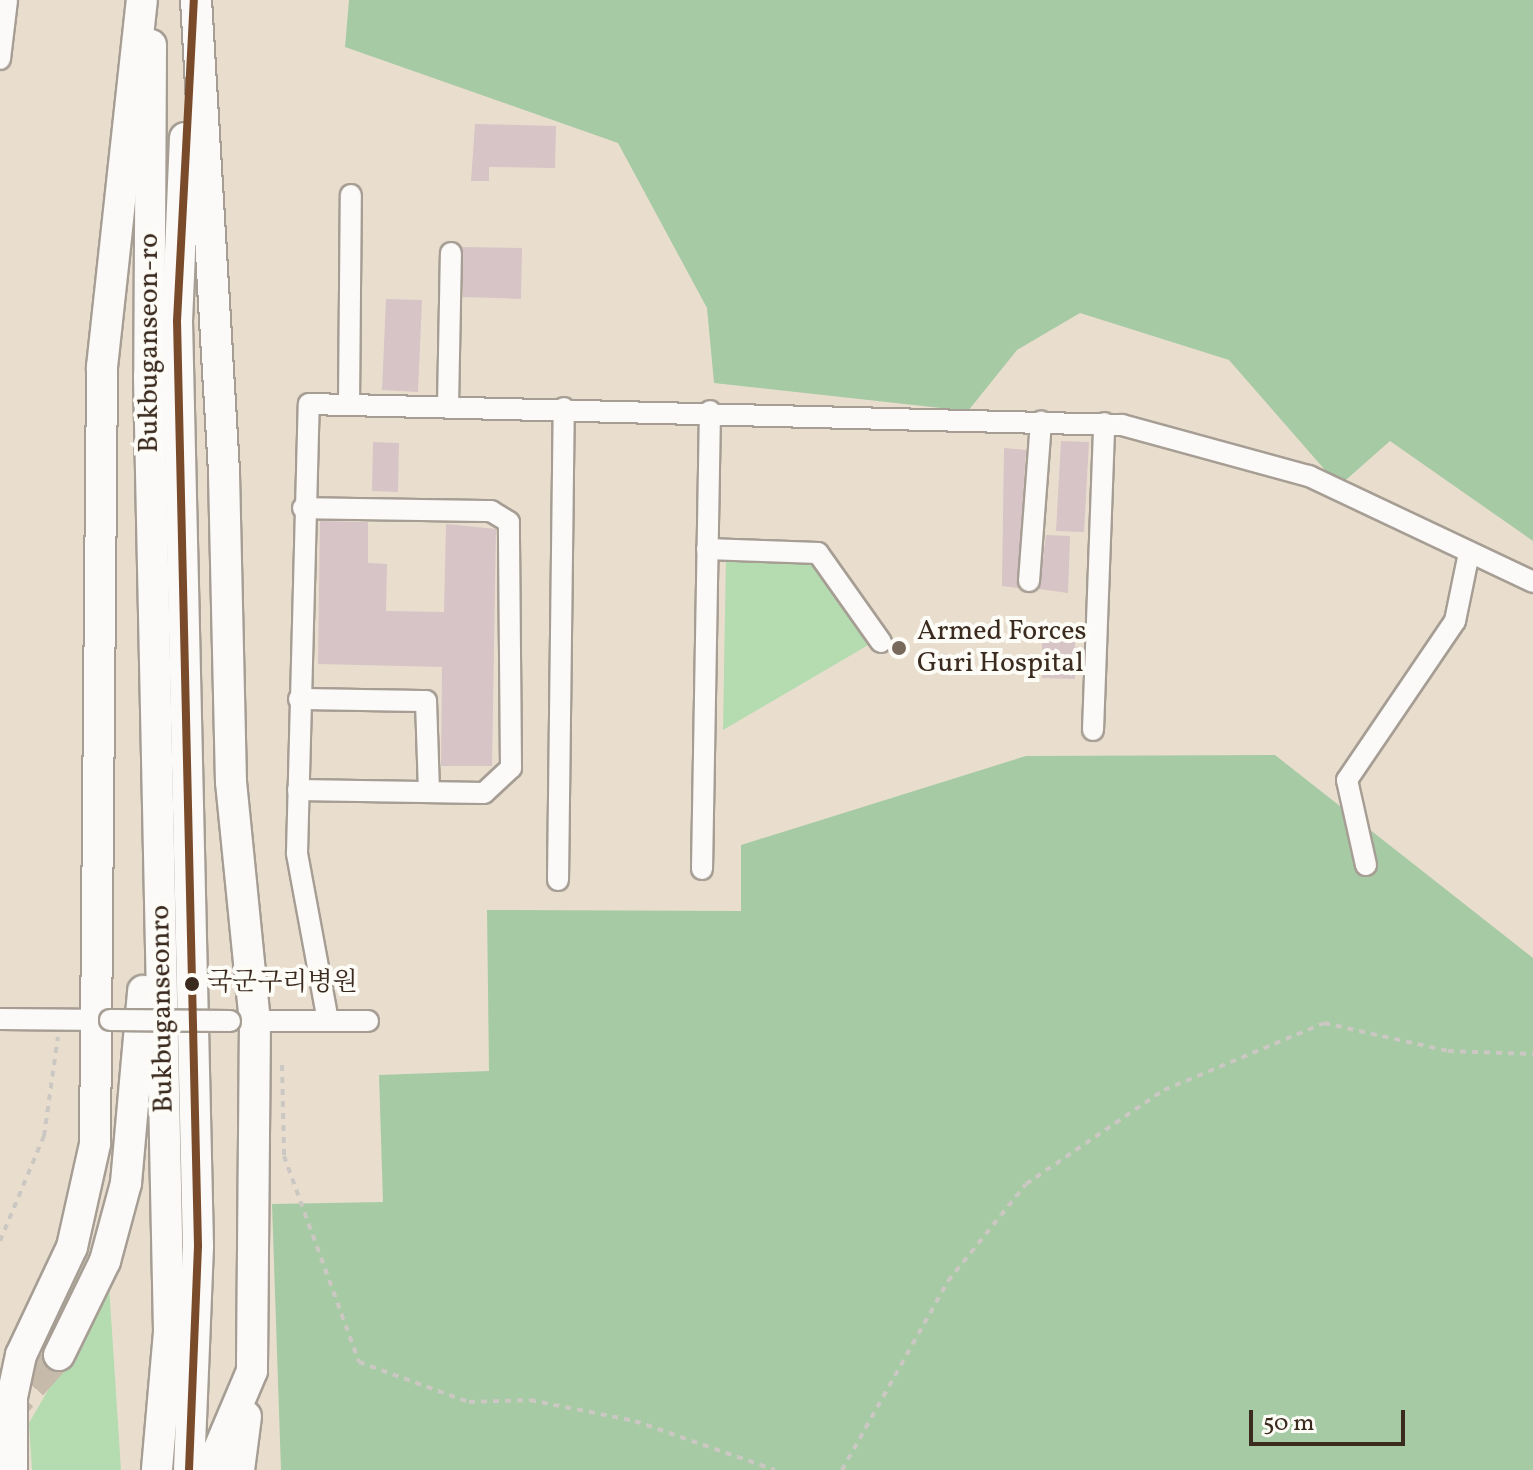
<!DOCTYPE html>
<meta charset="utf-8">
<style>
body{margin:0}
#map{position:relative;width:1533px;height:1470px;overflow:hidden;background:#e9dece;font-family:Vollkorn,"Noto Serif KR",serif}
div>[style]{position:absolute}
.green>*{inset:0;background:#b5dbb0}
.forest>*{inset:0;background:#a6caa3}
.building>*{inset:0;background:#d6c4c6}
.highway-tunnel>*{height:30px;margin-top:-15px;transform-origin:0;background:repeating-linear-gradient(90deg,#c6baab 0 30px,transparent 0 45px)}
.path>*{height:4px;margin-top:-2px;transform-origin:0;background:repeating-linear-gradient(90deg,#cbc7c3 0 6px,transparent 0 12px)}
.roads{filter:drop-shadow(2px 0 #a69e94) drop-shadow(-2px 0 #a69e94) drop-shadow(0 2px #a69e94) drop-shadow(0 -2px #a69e94)}
.minor>*{height:20px;margin:-10px;padding:0 10px;transform-origin:10px;border-radius:10px;background:#fcfaf8}
.highway>*{height:30px;margin:-15px;padding:0 15px;transform-origin:15px;border-radius:15px;background:#fcfaf8}
.bridges{filter:drop-shadow(2px 0 #a69e94) drop-shadow(-2px 0 #a69e94) drop-shadow(0 2px #a69e94) drop-shadow(0 -2px #a69e94)}
.minor-bridge>*{height:20px;margin:-10px;padding:0 10px;transform-origin:10px;border-radius:10px;background:#fcfaf8}
.bus-1>*{height:8px;margin:-4px;padding:0 4px;transform-origin:4px;border-radius:4px;background:#7a4b2a}
.dots>*{width:22px;height:22px;translate:-50% -50%;box-sizing:border-box;border:4px solid #fdfcf7;border-radius:50%}
span{translate:-50% -50%;white-space:nowrap;text-align:center;line-height:1.15;-webkit-text-stroke:8px #fdfcf7;paint-order:stroke}
.bus-label{font-size:26px;color:#3b2a1e}
.left{translate:0 -50%;text-align:left}
.street-label{font-size:28px;color:#3b2a1e}
.poi-label{font-size:28px;color:#3b2a1e}
.scale{position:absolute;left:1249px;top:1410px;width:156px;height:36px;box-sizing:border-box;border:4px solid #3b2a1e;border-top:0;padding-left:10px;font-size:24px;line-height:28px;white-space:nowrap;color:#3b2a1e;-webkit-text-stroke:6px #fdfcf7;paint-order:stroke}
</style>
<div id="map">
<div class="green">
<div style="clip-path:polygon(726px 556px,811px 556px,870px 644px,723px 730px)"></div>
<div style="clip-path:polygon(109px 1285px,121px 1470px,32px 1470px,29px 1423px)"></div>
</div>
<div class="forest">
<div style="clip-path:polygon(349px 0,1533px 0,1533px 541px,1390px 441px,1339px 486px,1229px 360px,1080px 313px,1017px 350px,968px 411px,714px 383px,707px 308px,618px 143px,345px 47px)"></div>
<div style="clip-path:polygon(1275px 755px,1533px 958px,1533px 1470px,281px 1470px,272px 1204px,383px 1202px,379px 1075px,489px 1071px,487px 910px,741px 911px,741px 845px,1026px 756px)"></div>
</div>
<div class="building">
<div style="clip-path:polygon(475px 124px,556px 126px,555px 168px,489px 167px,489px 181px,471px 181px)"></div>
<div style="clip-path:polygon(462px 247px,522px 248px,521px 299px,463px 297px)"></div>
<div style="clip-path:polygon(386px 299px,422px 300px,418px 392px,382px 390px)"></div>
<div style="clip-path:polygon(1061px 441px,1089px 442px,1084px 532px,1056px 531px)"></div>
<div style="clip-path:polygon(373px 442px,399px 443px,398px 492px,372px 491px)"></div>
<div style="clip-path:polygon(1004px 448px,1026px 450px,1018px 588px,1002px 586px)"></div>
<div style="clip-path:polygon(320px 521px,368px 522px,368px 563px,387px 564px,386px 611px,444px 612px,446px 524px,496px 529px,492px 766px,441px 766px,442px 667px,318px 664px)"></div>
<div style="clip-path:polygon(1046px 535px,1070px 536px,1068px 593px,1039px 589px)"></div>
<div style="clip-path:polygon(1042px 634px,1075px 634px,1075px 679px,1042px 678px)"></div>
</div>
<div class="highway-tunnel">
<div style="left:2px;top:1419px;width:86px;rotate:-48.3deg"></div>
</div>
<div class="path">
<div style="left:282px;top:1065px;width:91px;rotate:88.7deg"></div>
<div style="left:284px;top:1156px;width:219px;rotate:70deg"></div>
<div style="left:359px;top:1362px;width:117px;rotate:20deg"></div>
<div style="left:469px;top:1402px;width:61px;rotate:-1.9deg"></div>
<div style="left:530px;top:1400px;width:107px;rotate:11.3deg"></div>
<div style="left:635px;top:1421px;width:148px;rotate:19.3deg"></div>
<div style="left:0;top:1241px;width:114px;rotate:-67.3deg"></div>
<div style="left:44px;top:1136px;width:100px;rotate:-82deg"></div>
<div style="left:842px;top:1470px;width:217px;rotate:-60.7deg"></div>
<div style="left:948px;top:1281px;width:124px;rotate:-51.2deg"></div>
<div style="left:1026px;top:1184px;width:167px;rotate:-34.3deg"></div>
<div style="left:1164px;top:1090px;width:173px;rotate:-22.7deg"></div>
<div style="left:1324px;top:1023px;width:127px;rotate:12.7deg"></div>
<div style="left:1448px;top:1051px;width:85px;rotate:2deg"></div>
</div>
<div class="roads">
<div class="minor">
<div style="left:0;top:59px;width:59px;rotate:-83.2deg"></div>
<div style="left:349px;top:404px;width:209px;rotate:-89.5deg"></div>
<div style="left:448px;top:406px;width:153px;rotate:-88.9deg"></div>
<div style="left:707px;top:549px;width:111px;rotate:2.1deg"></div>
<div style="left:818px;top:553px;width:109px;rotate:54.7deg"></div>
<div style="left:1029px;top:581px;width:160px;rotate:-85.7deg"></div>
<div style="left:299px;top:699px;width:127px;rotate:0.9deg"></div>
<div style="left:426px;top:701px;width:91px;rotate:88.1deg"></div>
<div style="left:1093px;top:730px;width:307px;rotate:-87.9deg"></div>
<div style="left:298px;top:790px;width:186px;rotate:0.9deg"></div>
<div style="left:484px;top:793px;width:37px;rotate:-43deg"></div>
<div style="left:511px;top:768px;width:246px;rotate:-90.5deg"></div>
<div style="left:509px;top:522px;width:21px;rotate:-149deg"></div>
<div style="left:491px;top:511px;width:188px;rotate:-179.1deg"></div>
<div style="left:1366px;top:865px;width:87px;rotate:-102.6deg"></div>
<div style="left:1347px;top:780px;width:192px;rotate:-55.8deg"></div>
<div style="left:1455px;top:621px;width:69px;rotate:-78.4deg"></div>
<div style="left:702px;top:869px;width:458px;rotate:-89deg"></div>
<div style="left:558px;top:880px;width:472px;rotate:-89.3deg"></div>
<div style="left:0;top:1019px;width:108px;rotate:0.5deg"></div>
<div style="left:246px;top:1021px;width:122px"></div>
<div style="left:328px;top:1021px;width:171px;rotate:-100.5deg"></div>
<div style="left:297px;top:853px;width:449px;rotate:-88.5deg"></div>
<div style="left:309px;top:404px;width:813px;rotate:1.48deg"></div>
<div style="left:1122px;top:425px;width:194px;rotate:15.3deg"></div>
<div style="left:1309px;top:476px;width:248px;rotate:25.3deg"></div>
</div>
<div class="highway">
<div style="left:196px;top:0;width:475px;rotate:86.6deg"></div>
<div style="left:224px;top:474px;width:308px;rotate:88.7deg"></div>
<div style="left:231px;top:782px;width:240px;rotate:84.3deg"></div>
<div style="left:255px;top:1021px;width:350px;rotate:90.5deg"></div>
<div style="left:252px;top:1371px;width:108px;rotate:113deg"></div>
<div style="left:151px;top:45px;width:331px;rotate:90.3deg"></div>
<div style="left:149px;top:376px;width:956px;rotate:88.8deg"></div>
<div style="left:169px;top:1332px;width:139px;rotate:95deg"></div>
<div style="left:185px;top:138px;width:183px;rotate:92.5deg"></div>
<div style="left:177px;top:321px;width:925px;rotate:88.7deg"></div>
<div style="left:198px;top:1246px;width:224px;rotate:92.3deg"></div>
<div style="left:59px;top:1355px;width:105px;rotate:-63.9deg"></div>
<div style="left:105px;top:1261px;width:81px;rotate:-74.9deg"></div>
<div style="left:126px;top:1183px;width:193px;rotate:-84.9deg"></div>
<div style="left:12px;top:1470px;width:73px;rotate:-90deg"></div>
<div style="left:12px;top:1397px;width:43px;rotate:-77.9deg"></div>
<div style="left:21px;top:1355px;width:119px;rotate:-64.7deg"></div>
<div style="left:72px;top:1247px;width:106px;rotate:-77.4deg"></div>
<div style="left:95px;top:1144px;width:777px;rotate:-89.48deg"></div>
<div style="left:102px;top:367px;width:369px;rotate:-83.8deg"></div>
<div style="left:239px;top:1470px;width:54px;rotate:-82.6deg"></div>
</div>
</div>
<div class="bridges">
<div class="minor-bridge">
<div style="left:110px;top:1020px;width:120px;rotate:0.5deg"></div>
</div>
</div>
<div class="bus-1">
<div style="left:189px;top:1470px;width:224px;rotate:-87.7deg"></div>
<div style="left:198px;top:1246px;width:925px;rotate:-91.3deg"></div>
<div style="left:177px;top:321px;width:321px;rotate:-87deg"></div>
</div>
<div class="dots">
<div style="left:899px;top:648px;background:#78695c"></div>
<div style="left:192px;top:984px;background:#3b2a1e"></div>
</div>
<div class="bus-label">
<span class="left" style="left:207px;top:984px">국군구리병원</span>
</div>
<div class="street-label">
<span style="left:150px;top:343px;rotate:-90deg">Bukbuganseon-ro</span>
<span style="left:163px;top:1009px;rotate:-91deg">Bukbuganseonro</span>
</div>
<div class="poi-label">
<span class="left" style="left:917px;top:648px">Armed Forces<br>Guri Hospital</span>
</div>
<div class="scale">50 m</div>
</div>
